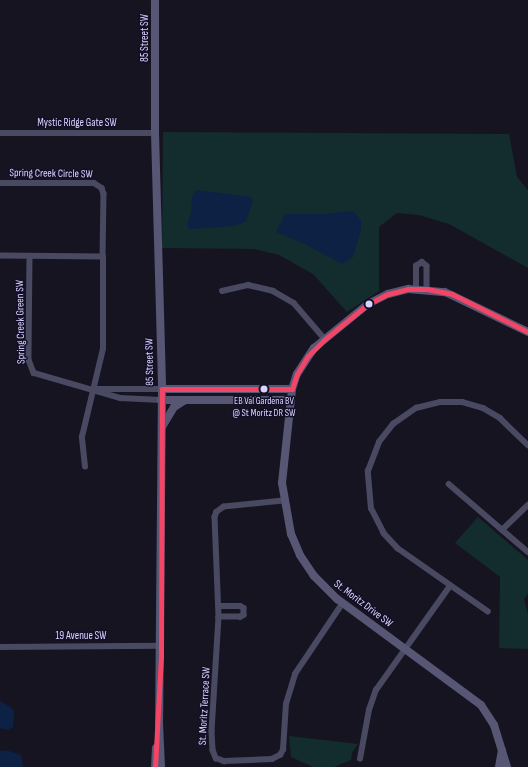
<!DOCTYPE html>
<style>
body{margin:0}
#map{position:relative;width:528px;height:767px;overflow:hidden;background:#161421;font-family:"Sofia Sans Condensed",sans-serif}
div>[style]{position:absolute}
.green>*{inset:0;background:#132c2d}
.water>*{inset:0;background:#0d2144}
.street>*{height:5.5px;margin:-2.75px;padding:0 2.75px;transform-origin:2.75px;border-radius:2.75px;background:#4a4962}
.secondary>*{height:8px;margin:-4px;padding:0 4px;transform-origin:4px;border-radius:4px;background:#575674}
.bus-1>*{height:5px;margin:-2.5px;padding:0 2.5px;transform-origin:2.5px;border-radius:2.5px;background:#f34667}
.dots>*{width:11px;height:11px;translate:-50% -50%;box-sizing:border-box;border:2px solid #130f26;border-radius:50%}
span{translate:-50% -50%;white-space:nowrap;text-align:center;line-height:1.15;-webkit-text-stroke:3px #130f26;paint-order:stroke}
.bus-label{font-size:10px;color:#d9d4ff}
.street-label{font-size:11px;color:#d9d4ff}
</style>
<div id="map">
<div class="green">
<div style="clip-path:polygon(163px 132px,509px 134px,517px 177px,528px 190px,528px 268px,449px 224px,419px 215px,397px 213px,379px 227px,379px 291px,347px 312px,313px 274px,279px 255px,254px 249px,162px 248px)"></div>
<div style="clip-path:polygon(478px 517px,528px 560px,528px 594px,524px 599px,528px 614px,528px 649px,499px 648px,500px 577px,455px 543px)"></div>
<div style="clip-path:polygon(289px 736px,358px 744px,352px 753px,351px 760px,334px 767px,313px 767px,291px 757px)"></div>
</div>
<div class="water">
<div style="clip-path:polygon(197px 190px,251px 197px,253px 201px,246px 221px,235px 226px,189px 229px,187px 225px,191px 213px,192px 196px)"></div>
<div style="clip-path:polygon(353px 211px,361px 220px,361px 230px,353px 257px,342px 264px,305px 244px,276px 232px,285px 214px,323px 214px)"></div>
<div style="clip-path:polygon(0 701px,11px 707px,14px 712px,13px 727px,8px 730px,0 728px)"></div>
<div style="clip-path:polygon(6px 750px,21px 755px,23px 767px,0 767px,0 751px)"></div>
</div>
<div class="street">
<div style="left:0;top:133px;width:155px"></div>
<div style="left:0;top:183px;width:94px"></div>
<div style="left:94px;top:183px;width:9px;rotate:32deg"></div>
<div style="left:102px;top:188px;width:6px;rotate:72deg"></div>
<div style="left:104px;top:194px;width:63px;rotate:90.9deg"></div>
<div style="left:103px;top:257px;width:103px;rotate:-179.4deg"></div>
<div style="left:30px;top:257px;width:103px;rotate:90.6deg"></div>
<div style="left:29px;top:360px;width:14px;rotate:69deg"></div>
<div style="left:34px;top:373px;width:90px;rotate:16.2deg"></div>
<div style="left:120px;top:398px;width:41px;rotate:2.8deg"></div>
<div style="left:416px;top:289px;width:23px;rotate:-90deg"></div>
<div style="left:416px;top:266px;width:7px;rotate:-34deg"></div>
<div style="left:422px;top:262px;width:6px;rotate:39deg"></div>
<div style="left:427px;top:266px;width:23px;rotate:90deg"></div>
<div style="left:222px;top:291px;width:27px;rotate:-13deg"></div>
<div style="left:248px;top:285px;width:26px;rotate:13deg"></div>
<div style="left:273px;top:291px;width:24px;rotate:30deg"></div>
<div style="left:294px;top:303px;width:48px;rotate:49.3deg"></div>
<div style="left:96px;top:389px;width:66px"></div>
<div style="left:85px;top:467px;width:30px;rotate:-96deg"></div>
<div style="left:82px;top:437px;width:90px;rotate:-76.6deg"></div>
<div style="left:103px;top:349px;width:92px;rotate:-90deg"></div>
<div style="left:449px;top:484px;width:104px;rotate:40.7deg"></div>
<div style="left:283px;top:501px;width:59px;rotate:174.2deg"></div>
<div style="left:224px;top:507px;width:9px;rotate:144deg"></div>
<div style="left:217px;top:512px;width:5px;rotate:112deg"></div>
<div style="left:215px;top:517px;width:100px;rotate:87.7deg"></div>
<div style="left:219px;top:617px;width:114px;rotate:93.5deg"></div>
<div style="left:212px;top:731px;width:19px;rotate:87deg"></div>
<div style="left:213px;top:750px;width:9px;rotate:69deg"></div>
<div style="left:216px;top:758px;width:9px;rotate:21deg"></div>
<div style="left:224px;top:761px;width:48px;rotate:-2.4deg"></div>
<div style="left:272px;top:759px;width:9px;rotate:-27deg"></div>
<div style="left:280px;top:755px;width:6px;rotate:-59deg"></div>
<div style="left:283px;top:750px;width:46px;rotate:-86.3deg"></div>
<div style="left:286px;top:704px;width:31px;rotate:-73deg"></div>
<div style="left:295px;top:674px;width:84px;rotate:-56.1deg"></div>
<div style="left:502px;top:530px;width:36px;rotate:-44deg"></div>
<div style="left:219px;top:606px;width:21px"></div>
<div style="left:240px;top:606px;width:4px;rotate:27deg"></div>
<div style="left:244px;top:608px;width:7px;rotate:90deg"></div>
<div style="left:244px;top:615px;width:4px;rotate:146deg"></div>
<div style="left:241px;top:617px;width:22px;rotate:180deg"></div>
<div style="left:488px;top:612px;width:110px;rotate:-145deg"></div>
<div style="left:398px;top:549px;width:21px;rotate:-133deg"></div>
<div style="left:384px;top:534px;width:28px;rotate:-117deg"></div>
<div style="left:371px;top:509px;width:38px;rotate:-95deg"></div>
<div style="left:368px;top:471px;width:31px;rotate:-69deg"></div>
<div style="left:379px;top:442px;width:23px;rotate:-52deg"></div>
<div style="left:393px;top:424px;width:28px;rotate:-35deg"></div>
<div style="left:416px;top:408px;width:25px;rotate:-14deg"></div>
<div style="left:440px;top:402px;width:22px"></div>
<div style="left:462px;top:402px;width:22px;rotate:16deg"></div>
<div style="left:483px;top:408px;width:20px;rotate:30deg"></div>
<div style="left:500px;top:418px;width:39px;rotate:44deg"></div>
<div style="left:0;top:647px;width:161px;rotate:-0.4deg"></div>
<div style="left:360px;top:759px;width:50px;rotate:-79.6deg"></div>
<div style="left:369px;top:710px;width:21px;rotate:-71deg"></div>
<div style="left:376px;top:690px;width:128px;rotate:-54.6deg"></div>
</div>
<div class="secondary">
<div style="left:155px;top:0;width:133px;rotate:90deg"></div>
<div style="left:155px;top:133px;width:256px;rotate:88.4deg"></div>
<div style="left:162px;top:389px;width:334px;rotate:90.5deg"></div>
<div style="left:159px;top:723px;width:44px;rotate:87.4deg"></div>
<div style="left:162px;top:389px;width:130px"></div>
<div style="left:161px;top:400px;width:129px"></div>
<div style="left:162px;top:427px;width:23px;rotate:-59deg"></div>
<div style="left:174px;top:407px;width:13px;rotate:-32deg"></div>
<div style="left:155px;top:767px;width:19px;rotate:-87deg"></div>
<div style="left:499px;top:767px;width:17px;rotate:-80deg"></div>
<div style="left:507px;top:767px;width:44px;rotate:-107.2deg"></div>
<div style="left:494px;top:725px;width:24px;rotate:-123deg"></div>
<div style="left:481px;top:705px;width:179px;rotate:-143.6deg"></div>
<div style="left:337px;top:599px;width:33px;rotate:-135deg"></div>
<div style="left:314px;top:576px;width:25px;rotate:-124deg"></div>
<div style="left:300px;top:555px;width:23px;rotate:-113deg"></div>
<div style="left:291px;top:534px;width:52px;rotate:-100deg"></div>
<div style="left:282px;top:483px;width:95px;rotate:-83.9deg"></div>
<div style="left:292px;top:389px;width:16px;rotate:-72deg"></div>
<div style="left:297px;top:374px;width:31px;rotate:-57deg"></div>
<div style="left:314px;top:348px;width:70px;rotate:-39.2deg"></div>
<div style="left:368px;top:304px;width:22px;rotate:-27deg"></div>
<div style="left:388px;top:294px;width:21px;rotate:-14deg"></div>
<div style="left:408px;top:289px;width:37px;rotate:5deg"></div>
<div style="left:445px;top:292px;width:92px;rotate:25.7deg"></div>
</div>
<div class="bus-1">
<div style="left:155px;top:767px;width:110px;rotate:-86.9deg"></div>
<div style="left:161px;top:657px;width:268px;rotate:-89.8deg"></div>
<div style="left:162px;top:389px;width:130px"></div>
<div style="left:292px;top:389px;width:16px;rotate:-72deg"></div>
<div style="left:297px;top:374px;width:21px;rotate:-59deg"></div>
<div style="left:308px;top:356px;width:24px;rotate:-45deg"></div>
<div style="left:325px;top:339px;width:55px;rotate:-39.1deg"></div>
<div style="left:368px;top:304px;width:22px;rotate:-27deg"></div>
<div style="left:388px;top:294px;width:21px;rotate:-14deg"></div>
<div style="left:408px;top:289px;width:19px"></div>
<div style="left:427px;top:289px;width:25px;rotate:11deg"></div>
<div style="left:452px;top:294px;width:85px;rotate:26.6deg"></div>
</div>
<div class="dots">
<div style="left:369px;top:304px;background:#d9d4ff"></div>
<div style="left:264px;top:389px;background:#d9d4ff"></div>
</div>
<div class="bus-label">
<span style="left:264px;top:407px">EB Val Gardena BV<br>@ St Moritz DR SW</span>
</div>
<div class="street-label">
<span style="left:145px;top:38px;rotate:-90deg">85 Street SW</span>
<span style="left:77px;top:123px">Mystic Ridge Gate SW</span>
<span style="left:51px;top:174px;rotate:1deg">Spring Creek Circle SW</span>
<span style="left:21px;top:322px;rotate:-91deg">Spring Creek Green SW</span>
<span style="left:150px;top:362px;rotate:-91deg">85 Street SW</span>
<span style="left:363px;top:604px;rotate:37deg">St. Moritz Drive SW</span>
<span style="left:81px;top:636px">19 Avenue SW</span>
<span style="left:205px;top:706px;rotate:-87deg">St. Moritz Terrace SW</span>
</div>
</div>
